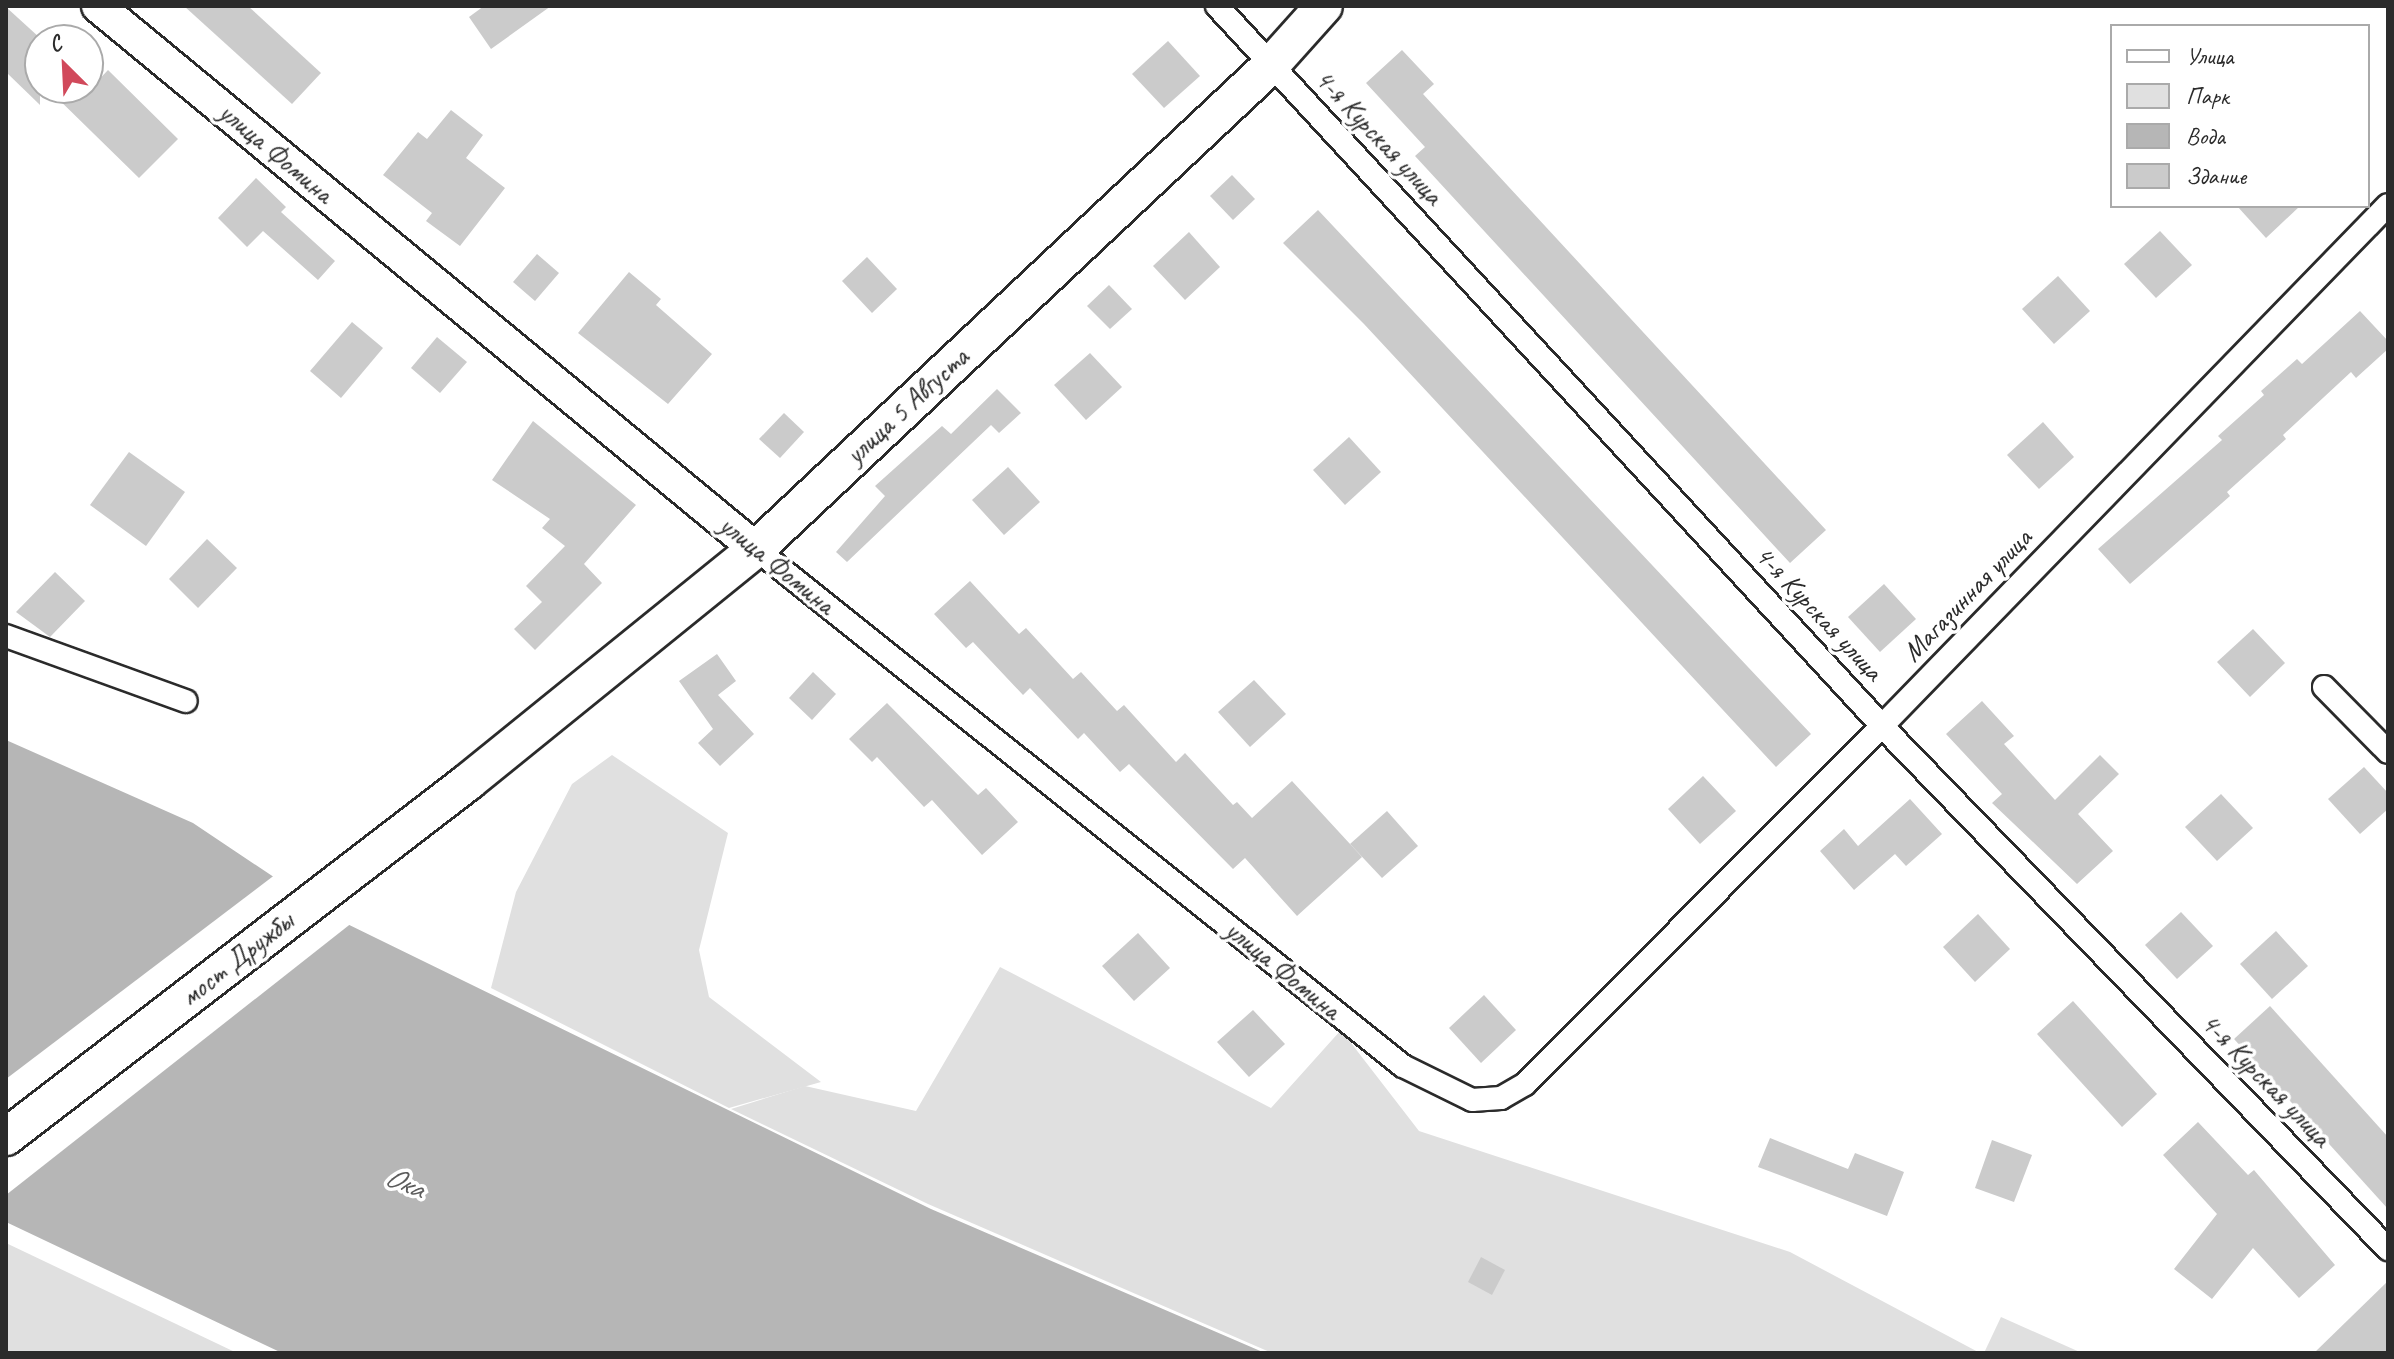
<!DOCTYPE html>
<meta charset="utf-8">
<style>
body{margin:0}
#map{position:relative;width:2394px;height:1359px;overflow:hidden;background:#fff;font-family:Caveat,sans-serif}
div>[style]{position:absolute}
.green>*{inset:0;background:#e0e0e0}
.water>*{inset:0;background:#b6b6b6}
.pier>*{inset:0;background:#fff}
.building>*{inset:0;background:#cbcbcb}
.roads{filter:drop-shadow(2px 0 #2b2b2b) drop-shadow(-2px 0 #2b2b2b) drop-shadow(0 2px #2b2b2b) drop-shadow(0 -2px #2b2b2b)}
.street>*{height:22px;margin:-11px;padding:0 11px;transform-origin:11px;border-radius:11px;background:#fff}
.secondary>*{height:32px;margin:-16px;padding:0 16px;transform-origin:16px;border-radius:16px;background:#fff}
.primary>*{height:36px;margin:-18px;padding:0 18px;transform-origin:18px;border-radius:18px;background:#fff}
span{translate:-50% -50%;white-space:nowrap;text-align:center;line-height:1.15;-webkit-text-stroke:7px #fff;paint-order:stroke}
.street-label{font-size:28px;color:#2b2b2b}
.water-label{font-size:30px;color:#5c5c5c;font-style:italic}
.frame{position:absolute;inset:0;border:8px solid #2b2b2b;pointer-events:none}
.legend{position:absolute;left:2110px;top:24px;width:260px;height:184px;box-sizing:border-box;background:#fff;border:2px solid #aaa;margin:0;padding:10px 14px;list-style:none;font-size:24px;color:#2b2b2b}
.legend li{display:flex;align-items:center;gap:16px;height:40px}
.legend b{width:40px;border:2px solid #aaa}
.north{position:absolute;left:24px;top:24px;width:80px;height:80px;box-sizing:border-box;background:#fff;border:2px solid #aaa;border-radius:50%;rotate:336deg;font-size:22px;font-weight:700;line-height:32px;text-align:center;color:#2b2b2b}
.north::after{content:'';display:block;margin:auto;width:28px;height:36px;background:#d1495b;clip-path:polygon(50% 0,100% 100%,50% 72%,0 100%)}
</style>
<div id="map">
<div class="green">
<div style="clip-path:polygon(612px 755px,728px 833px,699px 950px,709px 997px,821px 1082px,729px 1108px,491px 988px,516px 892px,572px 784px)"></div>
<div style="clip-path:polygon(1000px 967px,1271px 1108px,1341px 1030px,1419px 1131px,1790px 1252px,1980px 1353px,1272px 1353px,928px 1204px,731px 1109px,805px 1086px,916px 1111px)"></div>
<div style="clip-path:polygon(6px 1243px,237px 1353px,6px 1353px)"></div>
<div style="clip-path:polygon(2001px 1317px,2082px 1353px,1984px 1353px)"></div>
</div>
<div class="water">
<div style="clip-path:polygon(6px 740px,193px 823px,335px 918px,931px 1209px,1265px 1353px,282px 1353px,6px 1222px)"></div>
</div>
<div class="pier">
<div style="clip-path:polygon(276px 874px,353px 922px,6px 1195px,6px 1079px)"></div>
</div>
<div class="building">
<div style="clip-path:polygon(184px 6px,248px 6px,321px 73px,292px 104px)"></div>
<div style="clip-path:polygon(484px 6px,551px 6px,491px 49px,469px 17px)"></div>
<div style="clip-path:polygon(6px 7px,40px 38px,40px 105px,6px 72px)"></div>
<div style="clip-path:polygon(1168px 41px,1200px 76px,1164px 108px,1132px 74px)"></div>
<div style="clip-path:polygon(1402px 50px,1434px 84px,1423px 94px,1826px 530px,1790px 563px,1415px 156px,1425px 147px,1366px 83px)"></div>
<div style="clip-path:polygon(108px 70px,178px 139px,139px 178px,47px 88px,91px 88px)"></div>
<div style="clip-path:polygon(451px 110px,483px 135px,466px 158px,505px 188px,460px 246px,426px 221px,432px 213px,383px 175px,418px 132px,427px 139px)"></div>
<div style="clip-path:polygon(1232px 175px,1255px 199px,1233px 220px,1210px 196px)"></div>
<div style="clip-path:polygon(256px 178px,286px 207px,281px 212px,335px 261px,318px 280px,263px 231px,247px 247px,218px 218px)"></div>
<div style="clip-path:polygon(2237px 206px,2300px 206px,2266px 238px)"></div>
<div style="clip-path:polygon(1318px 210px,1811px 734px,1776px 767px,1364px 324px,1283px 243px)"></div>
<div style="clip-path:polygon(2160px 231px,2192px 265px,2156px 298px,2124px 264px)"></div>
<div style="clip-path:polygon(1189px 232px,1220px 267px,1185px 300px,1153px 266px)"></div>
<div style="clip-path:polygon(537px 254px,559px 273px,535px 301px,513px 282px)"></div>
<div style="clip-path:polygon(867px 257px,897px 289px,872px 313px,842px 281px)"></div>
<div style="clip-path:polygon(629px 272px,661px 299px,656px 305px,712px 354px,668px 404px,578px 333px)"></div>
<div style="clip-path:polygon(2058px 276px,2090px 311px,2054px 344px,2022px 309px)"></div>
<div style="clip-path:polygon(1109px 285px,1132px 309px,1110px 329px,1087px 306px)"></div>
<div style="clip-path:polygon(2360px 311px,2388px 341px,2388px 349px,2356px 378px,2351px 372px,2283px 435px,2286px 439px,2227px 492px,2230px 496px,2130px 584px,2098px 549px,2222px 440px,2218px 436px,2264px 395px,2261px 391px,2297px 359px,2302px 364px)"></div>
<div style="clip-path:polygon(352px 322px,383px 348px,341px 398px,310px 371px)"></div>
<div style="clip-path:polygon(437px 337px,467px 362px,440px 393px,411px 368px)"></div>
<div style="clip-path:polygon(1090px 353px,1122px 387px,1086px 420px,1054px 385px)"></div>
<div style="clip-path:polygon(997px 389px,1021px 413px,999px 433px,991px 425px,847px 562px,836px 552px,885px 496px,875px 486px,942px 426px,951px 434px)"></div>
<div style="clip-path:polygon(784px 413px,804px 432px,780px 458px,759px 439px)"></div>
<div style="clip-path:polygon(533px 421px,636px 505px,584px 564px,602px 583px,535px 650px,514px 629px,542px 602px,526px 586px,565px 546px,542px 528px,550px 519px,492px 480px)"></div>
<div style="clip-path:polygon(2043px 422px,2074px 457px,2039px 489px,2007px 455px)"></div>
<div style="clip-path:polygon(1349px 437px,1381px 472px,1345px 505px,1313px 470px)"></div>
<div style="clip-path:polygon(129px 452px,185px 492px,146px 546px,90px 505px)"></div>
<div style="clip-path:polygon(1008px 467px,1040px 502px,1004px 535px,972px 500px)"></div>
<div style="clip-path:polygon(207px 539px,237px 568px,198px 608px,169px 579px)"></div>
<div style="clip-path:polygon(55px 572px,85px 601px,50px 637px,16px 612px)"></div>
<div style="clip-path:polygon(970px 581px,1019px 634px,1026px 628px,1073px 679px,1081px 672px,1117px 711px,1124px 705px,1176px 762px,1185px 753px,1233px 805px,1237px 802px,1252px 818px,1292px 781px,1362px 857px,1297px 916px,1245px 858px,1233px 869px,1129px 764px,1120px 772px,1084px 733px,1078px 739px,1030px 688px,1023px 695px,973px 642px,966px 648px,934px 614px)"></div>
<div style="clip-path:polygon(1884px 584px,1916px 619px,1880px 652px,1848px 617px)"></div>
<div style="clip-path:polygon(2253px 629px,2285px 663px,2250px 697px,2217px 662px)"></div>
<div style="clip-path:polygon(717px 654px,736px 681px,718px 695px,754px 734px,720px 766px,698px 743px,713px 729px,679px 681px)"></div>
<div style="clip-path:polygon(813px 672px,836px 694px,812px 720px,789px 698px)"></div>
<div style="clip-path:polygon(1254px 680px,1286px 714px,1250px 747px,1218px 712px)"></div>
<div style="clip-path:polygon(1982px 701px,2014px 736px,2004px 744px,2055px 800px,2100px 755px,2119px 774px,2078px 814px,2113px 851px,2077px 884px,1992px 803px,2002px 794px,1946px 734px)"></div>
<div style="clip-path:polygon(887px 703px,978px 795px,986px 788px,1018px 822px,982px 855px,932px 800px,924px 807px,877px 757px,872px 762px,849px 739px)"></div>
<div style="clip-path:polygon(2364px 767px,2388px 793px,2388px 809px,2360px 834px,2328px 799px)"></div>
<div style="clip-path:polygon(1703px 776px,1736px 811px,1700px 844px,1668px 809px)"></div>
<div style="clip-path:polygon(2221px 794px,2253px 828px,2217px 861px,2185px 827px)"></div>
<div style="clip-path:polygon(1910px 799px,1942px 834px,1906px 866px,1895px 854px,1854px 890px,1820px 851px,1844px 829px,1858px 846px)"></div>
<div style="clip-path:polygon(1387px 811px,1418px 846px,1382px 878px,1350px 844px)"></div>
<div style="clip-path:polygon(2181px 912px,2213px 946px,2177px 979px,2145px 945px)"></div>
<div style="clip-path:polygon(1978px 914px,2010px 949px,1975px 982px,1943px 947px)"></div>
<div style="clip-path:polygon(2276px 931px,2308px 966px,2272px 999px,2240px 964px)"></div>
<div style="clip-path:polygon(1138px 933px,1170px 968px,1134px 1001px,1102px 966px)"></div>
<div style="clip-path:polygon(1484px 995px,1516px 1030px,1481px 1063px,1449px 1028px)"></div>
<div style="clip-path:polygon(2073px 1001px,2157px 1094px,2122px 1127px,2037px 1034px)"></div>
<div style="clip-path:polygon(2270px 1006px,2388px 1137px,2388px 1209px,2234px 1039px)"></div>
<div style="clip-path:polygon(1253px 1010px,1285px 1044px,1249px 1077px,1217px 1042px)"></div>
<div style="clip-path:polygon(2198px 1122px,2248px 1175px,2254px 1170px,2335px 1265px,2299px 1298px,2253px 1248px,2212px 1299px,2174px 1269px,2217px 1214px,2163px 1155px)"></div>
<div style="clip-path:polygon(1770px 1138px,1848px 1169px,1855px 1153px,1904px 1172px,1887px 1216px,1758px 1167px)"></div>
<div style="clip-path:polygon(1992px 1140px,2032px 1155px,2014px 1202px,1975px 1188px)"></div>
<div style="clip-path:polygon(1481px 1257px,1505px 1270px,1492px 1295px,1468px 1282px)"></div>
<div style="clip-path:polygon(2388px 1281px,2388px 1353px,2314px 1353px)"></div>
</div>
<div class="roads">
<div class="street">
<div style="left:1217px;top:6px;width:980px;rotate:47.27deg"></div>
<div style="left:1882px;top:726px;width:728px;rotate:45.95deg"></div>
<div style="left:756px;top:549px;width:828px;rotate:38.63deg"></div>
<div style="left:1403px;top:1066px;width:77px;rotate:26.2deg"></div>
<div style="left:1472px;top:1100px;width:29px;rotate:-4deg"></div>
<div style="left:1501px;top:1098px;width:28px;rotate:-30deg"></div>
<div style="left:1525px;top:1084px;width:506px;rotate:-45.08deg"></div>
<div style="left:1882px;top:726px;width:726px;rotate:-45.84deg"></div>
<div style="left:6px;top:636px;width:191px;rotate:19.9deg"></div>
<div style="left:2324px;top:687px;width:91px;rotate:45.4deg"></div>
</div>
<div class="secondary">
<div style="left:98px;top:6px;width:853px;rotate:39.53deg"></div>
</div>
<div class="primary">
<div style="left:6px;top:1137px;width:583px;rotate:-37.54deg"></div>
<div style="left:468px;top:782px;width:370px;rotate:-39deg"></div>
<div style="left:756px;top:549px;width:707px;rotate:-43.22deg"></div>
<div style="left:1271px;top:65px;width:79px;rotate:-48.1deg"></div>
</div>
</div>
<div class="street-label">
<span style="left:1379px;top:137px;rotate:47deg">4-я Курская улица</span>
<span style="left:276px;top:153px;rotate:40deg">улица Фомина</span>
<span style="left:907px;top:406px;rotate:-43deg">улица 5 Августа</span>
<span style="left:777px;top:565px;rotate:39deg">улица Фомина</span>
<span style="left:1967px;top:595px;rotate:-46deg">Магазинная улица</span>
<span style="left:1819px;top:613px;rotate:47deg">4-я Курская улица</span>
<span style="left:237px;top:959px;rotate:-38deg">мост Дружбы</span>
<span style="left:1283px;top:970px;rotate:39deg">улица Фомина</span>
<span style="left:2266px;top:1080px;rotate:46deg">4-я Курская улица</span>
</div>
<div class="water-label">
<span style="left:405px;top:1182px;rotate:23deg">Ока</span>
</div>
<div class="frame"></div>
<ul class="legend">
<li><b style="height:10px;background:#fff"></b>Улица</li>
<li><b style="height:22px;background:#e0e0e0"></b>Парк</li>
<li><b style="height:22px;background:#b6b6b6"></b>Вода</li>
<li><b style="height:22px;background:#cbcbcb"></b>Здание</li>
</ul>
<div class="north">С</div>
</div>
